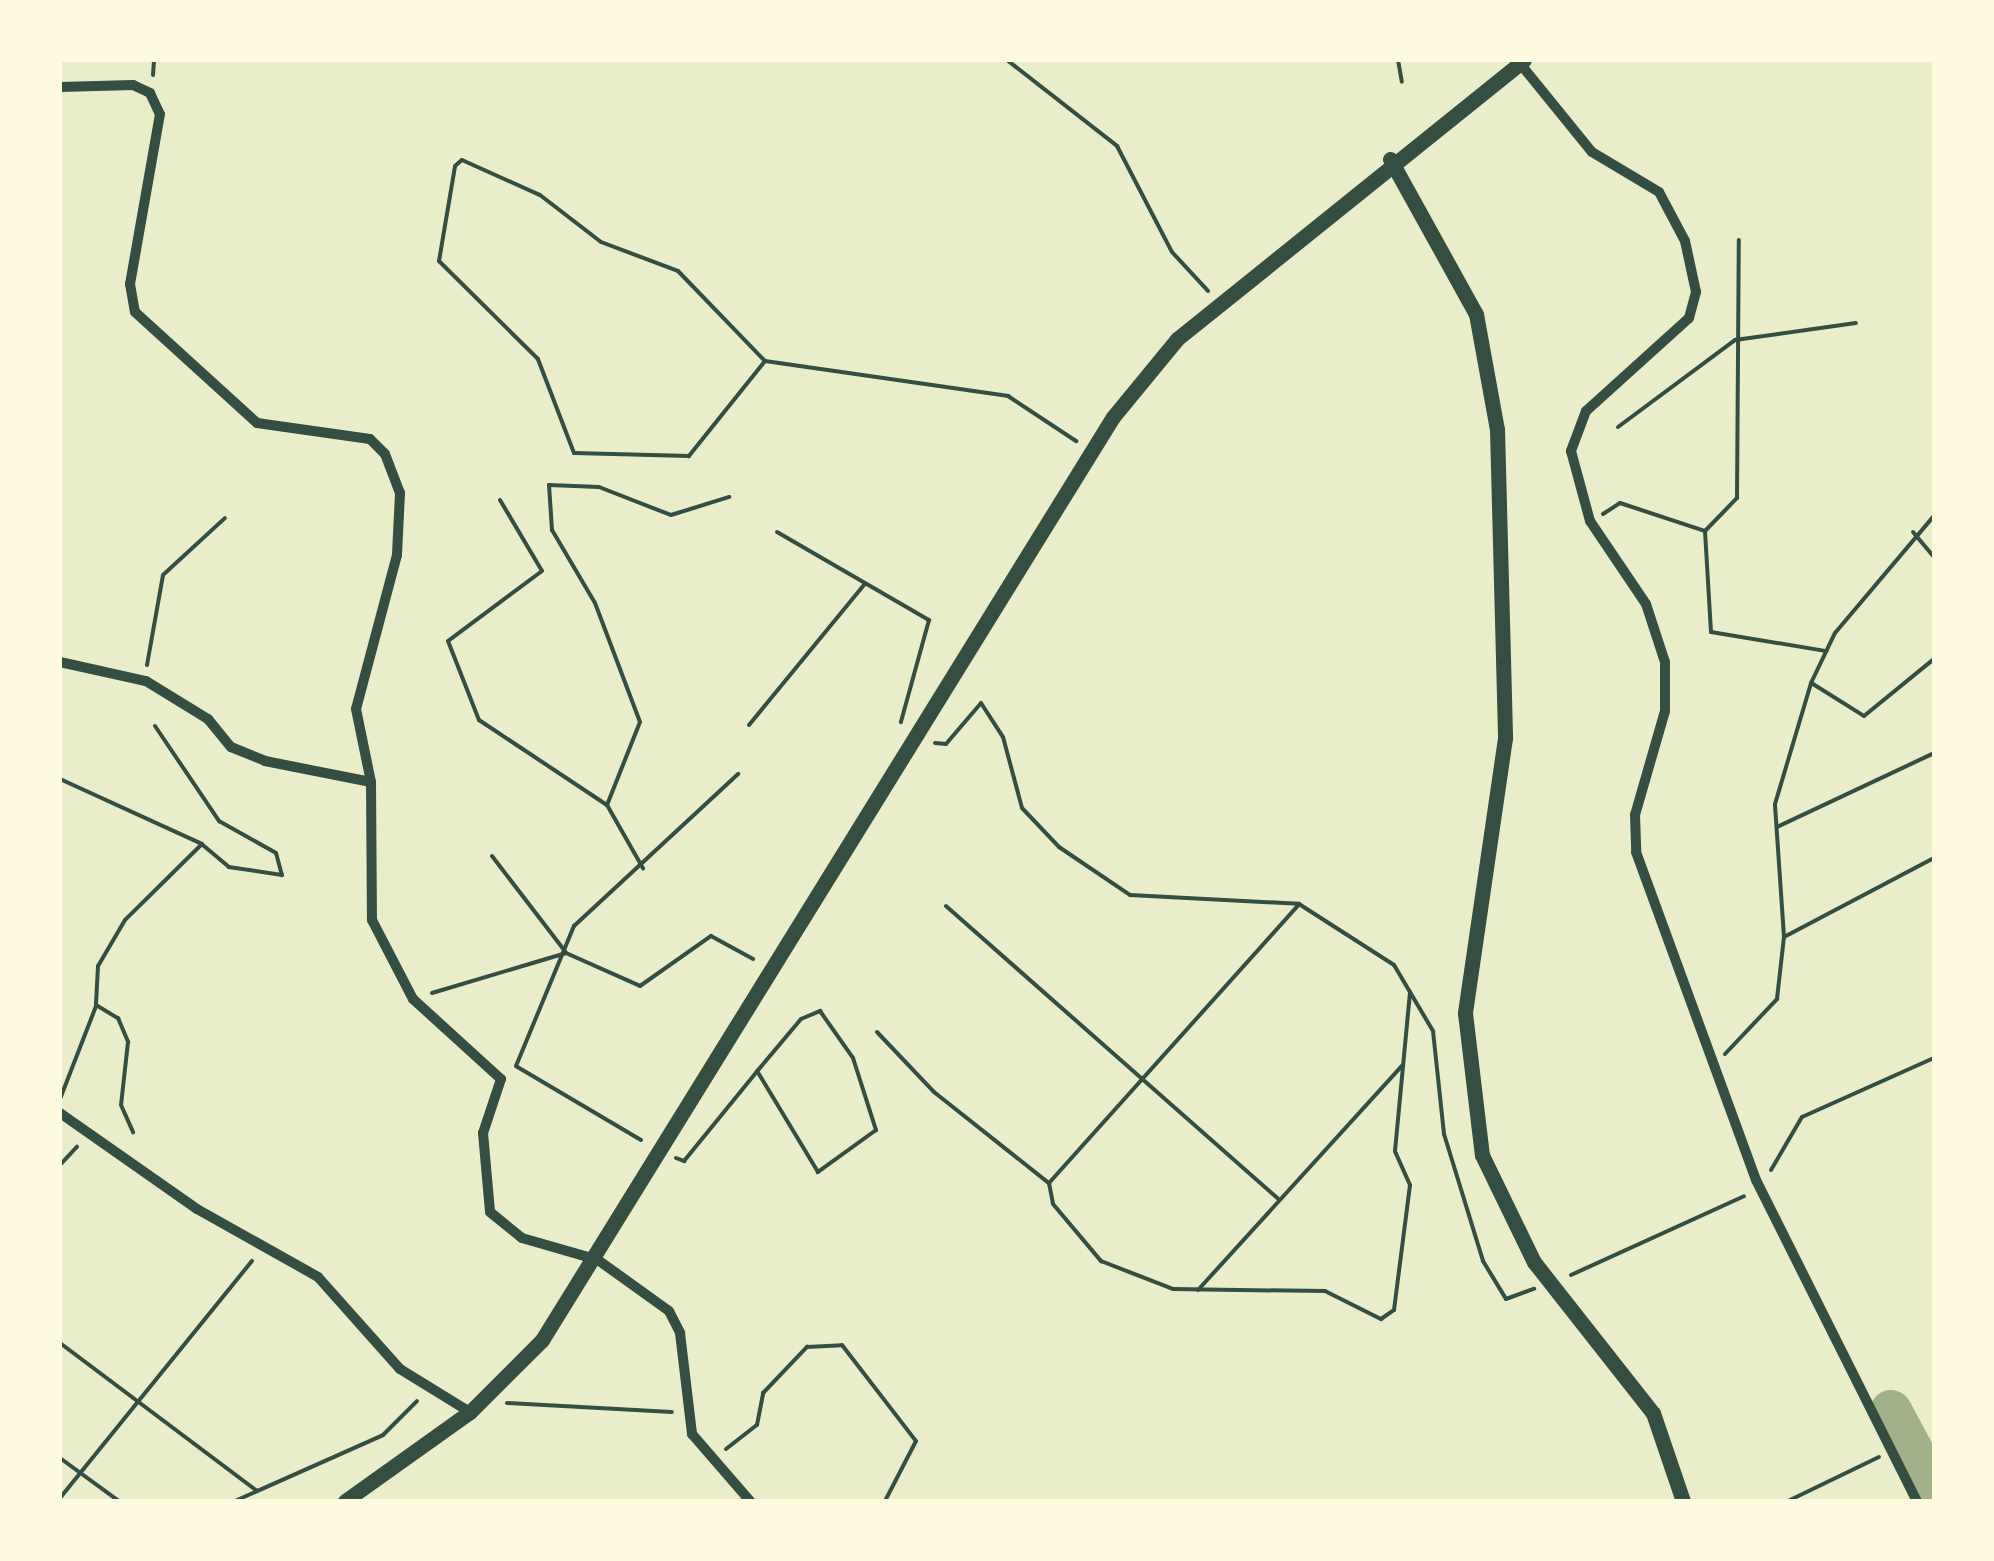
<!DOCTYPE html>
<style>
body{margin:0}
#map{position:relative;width:1994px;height:1561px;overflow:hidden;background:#e9edc9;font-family:"Fira Sans",sans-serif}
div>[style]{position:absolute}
.river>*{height:42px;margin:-21px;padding:0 21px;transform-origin:21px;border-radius:21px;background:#a3b18a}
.path>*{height:4px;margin:-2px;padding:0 2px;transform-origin:2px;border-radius:2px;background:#344e41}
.minor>*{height:10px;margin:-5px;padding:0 5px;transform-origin:5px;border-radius:5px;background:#344e41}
.tertiary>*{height:15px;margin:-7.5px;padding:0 7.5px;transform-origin:7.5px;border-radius:7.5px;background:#344e41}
span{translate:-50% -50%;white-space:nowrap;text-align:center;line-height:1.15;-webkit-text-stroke:8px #fefae0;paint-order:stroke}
.frame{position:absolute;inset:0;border:62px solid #fefae0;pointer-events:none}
</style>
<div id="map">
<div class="river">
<div style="left:1891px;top:1411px;width:91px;rotate:61.7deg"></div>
</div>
<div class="path">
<div style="left:1007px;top:60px;width:140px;rotate:38deg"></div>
<div style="left:1117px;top:146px;width:119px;rotate:62.6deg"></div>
<div style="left:1172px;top:252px;width:53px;rotate:47.3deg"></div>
<div style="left:1398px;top:60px;width:22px;rotate:80deg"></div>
<div style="left:153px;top:75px;width:15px;rotate:-86deg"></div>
<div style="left:765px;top:361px;width:122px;rotate:128.7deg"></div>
<div style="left:689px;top:456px;width:115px;rotate:-178.5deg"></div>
<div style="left:574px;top:453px;width:101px;rotate:-111deg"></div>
<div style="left:538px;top:359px;width:139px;rotate:-135.3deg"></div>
<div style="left:439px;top:261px;width:96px;rotate:-80.4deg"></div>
<div style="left:455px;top:166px;width:9px;rotate:-41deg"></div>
<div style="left:462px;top:160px;width:85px;rotate:24.2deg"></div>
<div style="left:540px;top:195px;width:77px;rotate:37.6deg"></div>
<div style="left:601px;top:242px;width:82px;rotate:20.6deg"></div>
<div style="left:678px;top:271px;width:125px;rotate:46deg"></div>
<div style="left:765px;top:361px;width:246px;rotate:8.2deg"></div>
<div style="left:1008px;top:396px;width:82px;rotate:33.5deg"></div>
<div style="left:1618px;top:427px;width:146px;rotate:-36.6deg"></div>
<div style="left:1735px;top:340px;width:122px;rotate:-8deg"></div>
<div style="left:500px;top:500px;width:82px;rotate:59.4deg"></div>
<div style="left:542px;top:571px;width:117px;rotate:143.3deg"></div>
<div style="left:448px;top:641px;width:85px;rotate:68.6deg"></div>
<div style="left:479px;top:720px;width:154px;rotate:33.6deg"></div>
<div style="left:607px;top:805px;width:73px;rotate:60.3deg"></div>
<div style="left:1603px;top:514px;width:20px;rotate:-33deg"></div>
<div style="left:1620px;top:503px;width:89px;rotate:18.2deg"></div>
<div style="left:1705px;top:531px;width:46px;rotate:-45.9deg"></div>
<div style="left:1737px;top:498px;width:258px;rotate:-89.6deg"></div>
<div style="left:1705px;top:531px;width:101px;rotate:86.6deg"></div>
<div style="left:1711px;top:632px;width:117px;rotate:9.4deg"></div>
<div style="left:777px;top:532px;width:176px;rotate:30.1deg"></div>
<div style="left:929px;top:620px;width:106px;rotate:105.4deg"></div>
<div style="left:1913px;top:532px;width:33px;rotate:50deg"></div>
<div style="left:147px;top:665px;width:91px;rotate:-79.9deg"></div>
<div style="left:163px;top:575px;width:84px;rotate:-42.6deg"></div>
<div style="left:1813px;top:684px;width:60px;rotate:32.1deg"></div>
<div style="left:1864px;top:716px;width:90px;rotate:-39.2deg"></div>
<div style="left:749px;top:725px;width:183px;rotate:-50.6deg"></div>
<div style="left:155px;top:726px;width:115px;rotate:56deg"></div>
<div style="left:219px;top:821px;width:65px;rotate:29.3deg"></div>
<div style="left:276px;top:853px;width:23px;rotate:75deg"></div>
<div style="left:282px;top:875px;width:54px;rotate:-171.4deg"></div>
<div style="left:229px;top:867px;width:35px;rotate:-140deg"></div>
<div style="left:935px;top:743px;width:11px;rotate:5deg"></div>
<div style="left:946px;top:744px;width:54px;rotate:-49.5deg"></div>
<div style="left:981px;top:703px;width:40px;rotate:57.1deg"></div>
<div style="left:1003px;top:737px;width:73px;rotate:75deg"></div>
<div style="left:1022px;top:808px;width:54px;rotate:46.5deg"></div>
<div style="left:1059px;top:847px;width:86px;rotate:34.1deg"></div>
<div style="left:1130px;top:895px;width:169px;rotate:3deg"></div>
<div style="left:1299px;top:904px;width:113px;rotate:32.7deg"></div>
<div style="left:1394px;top:965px;width:77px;rotate:59.4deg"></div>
<div style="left:1433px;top:1031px;width:104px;rotate:83.9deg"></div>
<div style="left:1444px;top:1134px;width:133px;rotate:72.9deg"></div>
<div style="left:1483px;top:1261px;width:44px;rotate:58.8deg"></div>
<div style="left:1506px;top:1299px;width:30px;rotate:-20deg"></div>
<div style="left:60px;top:779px;width:156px;rotate:24.6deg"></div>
<div style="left:202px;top:844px;width:108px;rotate:135.4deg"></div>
<div style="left:125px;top:920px;width:53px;rotate:120.4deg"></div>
<div style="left:98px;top:966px;width:39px;rotate:93deg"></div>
<div style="left:96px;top:1005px;width:26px;rotate:31deg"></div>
<div style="left:118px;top:1018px;width:26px;rotate:67deg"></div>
<div style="left:128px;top:1042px;width:63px;rotate:96.3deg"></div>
<div style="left:121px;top:1105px;width:30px;rotate:66deg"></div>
<div style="left:607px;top:805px;width:89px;rotate:-68.3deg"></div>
<div style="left:640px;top:722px;width:127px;rotate:-110.7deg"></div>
<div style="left:595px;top:603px;width:85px;rotate:-120.5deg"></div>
<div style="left:552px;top:530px;width:45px;rotate:-93.8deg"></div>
<div style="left:549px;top:485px;width:50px;rotate:2.3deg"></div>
<div style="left:599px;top:487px;width:77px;rotate:21.3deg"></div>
<div style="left:671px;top:515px;width:61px;rotate:-17.2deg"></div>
<div style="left:1777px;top:827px;width:174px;rotate:-25.2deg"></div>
<div style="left:492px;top:856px;width:120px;rotate:52.5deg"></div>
<div style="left:946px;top:906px;width:444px;rotate:41.4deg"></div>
<div style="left:1784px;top:937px;width:170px;rotate:-27.8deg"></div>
<div style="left:432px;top:993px;width:140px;rotate:-16.6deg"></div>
<div style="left:566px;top:953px;width:81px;rotate:24deg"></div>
<div style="left:640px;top:986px;width:87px;rotate:-35.2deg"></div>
<div style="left:711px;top:936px;width:48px;rotate:28.7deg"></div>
<div style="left:877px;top:1032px;width:83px;rotate:46.5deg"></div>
<div style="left:934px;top:1092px;width:147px;rotate:38.4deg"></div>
<div style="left:1049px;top:1183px;width:21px;rotate:79deg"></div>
<div style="left:1053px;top:1204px;width:75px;rotate:49.9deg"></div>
<div style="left:1101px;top:1261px;width:77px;rotate:21.3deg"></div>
<div style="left:1173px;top:1289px;width:152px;rotate:0.8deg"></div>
<div style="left:1325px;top:1291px;width:63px;rotate:26.6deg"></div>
<div style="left:1381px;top:1319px;width:16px;rotate:-35deg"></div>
<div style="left:1394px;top:1310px;width:126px;rotate:-82.7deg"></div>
<div style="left:1410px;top:1185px;width:37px;rotate:-114deg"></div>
<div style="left:1395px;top:1151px;width:160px;rotate:-84.6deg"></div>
<div style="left:1725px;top:1054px;width:76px;rotate:-46.6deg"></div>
<div style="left:1777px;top:999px;width:62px;rotate:-83.6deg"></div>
<div style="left:1784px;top:937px;width:133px;rotate:-93.9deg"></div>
<div style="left:1775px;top:804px;width:126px;rotate:-73.4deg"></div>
<div style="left:1811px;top:683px;width:55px;rotate:-64.4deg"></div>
<div style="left:1835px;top:633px;width:153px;rotate:-49.8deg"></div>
<div style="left:60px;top:1099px;width:100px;rotate:-68.8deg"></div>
<div style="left:641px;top:1140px;width:145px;rotate:-149.4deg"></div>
<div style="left:516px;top:1066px;width:152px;rotate:-67.5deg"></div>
<div style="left:574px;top:926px;width:224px;rotate:-42.8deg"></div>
<div style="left:676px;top:1158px;width:9px;rotate:21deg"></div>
<div style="left:684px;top:1161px;width:119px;rotate:-50.8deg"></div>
<div style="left:759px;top:1069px;width:65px;rotate:-50deg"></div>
<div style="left:801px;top:1019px;width:21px;rotate:-23deg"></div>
<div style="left:820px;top:1011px;width:57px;rotate:54.9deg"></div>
<div style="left:853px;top:1058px;width:76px;rotate:72.3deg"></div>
<div style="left:876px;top:1130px;width:72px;rotate:144.1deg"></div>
<div style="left:818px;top:1172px;width:118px;rotate:-121.1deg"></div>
<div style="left:60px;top:1165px;width:25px;rotate:-47deg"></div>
<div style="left:1771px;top:1170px;width:61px;rotate:-59.7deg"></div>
<div style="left:1802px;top:1117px;width:145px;rotate:-24.1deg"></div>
<div style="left:1049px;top:1183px;width:375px;rotate:-48.1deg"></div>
<div style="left:1571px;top:1275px;width:190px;rotate:-24.5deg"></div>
<div style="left:1198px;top:1290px;width:304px;rotate:-47.7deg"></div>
<div style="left:60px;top:1343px;width:246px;rotate:36.9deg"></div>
<div style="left:507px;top:1403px;width:165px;rotate:3.1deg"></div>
<div style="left:726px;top:1449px;width:39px;rotate:-38deg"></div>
<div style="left:757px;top:1425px;width:33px;rotate:-79deg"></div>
<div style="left:763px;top:1393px;width:64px;rotate:-46.3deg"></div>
<div style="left:807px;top:1347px;width:35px;rotate:-3deg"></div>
<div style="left:842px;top:1345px;width:121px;rotate:52.4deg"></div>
<div style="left:916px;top:1441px;width:68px;rotate:117.3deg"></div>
<div style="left:60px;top:1458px;width:73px;rotate:36.1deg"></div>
<div style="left:60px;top:1498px;width:305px;rotate:-51deg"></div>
<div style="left:235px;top:1501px;width:162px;rotate:-24deg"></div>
<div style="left:383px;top:1435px;width:48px;rotate:-45deg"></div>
<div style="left:1788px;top:1501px;width:101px;rotate:-25.8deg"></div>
</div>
<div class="minor">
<div style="left:1518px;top:61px;width:117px;rotate:50.9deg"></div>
<div style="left:1592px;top:152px;width:78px;rotate:30.8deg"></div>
<div style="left:1659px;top:192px;width:55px;rotate:62deg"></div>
<div style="left:1685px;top:241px;width:52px;rotate:77.8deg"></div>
<div style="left:1696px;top:292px;width:27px;rotate:105deg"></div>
<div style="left:1689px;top:318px;width:139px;rotate:137.9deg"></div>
<div style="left:1586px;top:411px;width:43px;rotate:110.6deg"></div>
<div style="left:1571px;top:451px;width:73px;rotate:74.8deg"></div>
<div style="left:1590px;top:521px;width:100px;rotate:56deg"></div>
<div style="left:1646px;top:604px;width:61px;rotate:71.9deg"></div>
<div style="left:1665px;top:662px;width:49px;rotate:90deg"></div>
<div style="left:1665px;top:711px;width:108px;rotate:106.1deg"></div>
<div style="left:1635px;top:815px;width:37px;rotate:88deg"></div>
<div style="left:1636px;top:852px;width:349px;rotate:69.9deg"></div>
<div style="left:1756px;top:1180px;width:359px;rotate:63.4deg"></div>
<div style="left:60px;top:87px;width:73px;rotate:-1.6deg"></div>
<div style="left:133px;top:85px;width:19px;rotate:25deg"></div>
<div style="left:150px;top:93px;width:23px;rotate:65deg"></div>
<div style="left:160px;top:114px;width:173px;rotate:100deg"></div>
<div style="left:130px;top:284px;width:28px;rotate:80deg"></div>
<div style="left:135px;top:312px;width:165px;rotate:42.3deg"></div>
<div style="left:257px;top:423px;width:114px;rotate:8.1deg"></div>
<div style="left:370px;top:439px;width:21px;rotate:45deg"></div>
<div style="left:385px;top:454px;width:42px;rotate:69deg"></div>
<div style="left:400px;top:493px;width:62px;rotate:92.8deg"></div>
<div style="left:397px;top:555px;width:159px;rotate:104.9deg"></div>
<div style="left:356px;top:709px;width:75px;rotate:78.4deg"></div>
<div style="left:371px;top:782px;width:138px;rotate:89.6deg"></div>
<div style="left:372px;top:920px;width:89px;rotate:62.6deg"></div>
<div style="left:413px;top:999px;width:119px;rotate:42.3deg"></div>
<div style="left:501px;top:1079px;width:57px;rotate:108.4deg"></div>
<div style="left:483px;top:1133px;width:79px;rotate:84.9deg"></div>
<div style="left:490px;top:1212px;width:41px;rotate:39.1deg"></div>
<div style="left:522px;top:1238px;width:79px;rotate:16.1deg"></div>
<div style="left:598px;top:1260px;width:87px;rotate:35.7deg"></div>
<div style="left:669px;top:1311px;width:25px;rotate:63deg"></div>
<div style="left:680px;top:1333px;width:102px;rotate:83.2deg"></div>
<div style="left:692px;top:1434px;width:89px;rotate:49.1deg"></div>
<div style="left:60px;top:662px;width:88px;rotate:12.5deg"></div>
<div style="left:146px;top:681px;width:73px;rotate:31.5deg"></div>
<div style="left:208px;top:719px;width:36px;rotate:51deg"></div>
<div style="left:231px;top:747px;width:37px;rotate:22deg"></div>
<div style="left:265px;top:761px;width:108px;rotate:11.2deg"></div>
<div style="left:60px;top:1113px;width:167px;rotate:35deg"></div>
<div style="left:197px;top:1209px;width:139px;rotate:29.3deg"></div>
<div style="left:318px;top:1277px;width:123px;rotate:48.3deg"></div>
<div style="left:400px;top:1369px;width:82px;rotate:31.6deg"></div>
</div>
<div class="tertiary">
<div style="left:1390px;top:159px;width:177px;rotate:61deg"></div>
<div style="left:1476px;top:314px;width:117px;rotate:79.7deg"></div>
<div style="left:1497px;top:429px;width:309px;rotate:88.5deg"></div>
<div style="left:1505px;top:738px;width:278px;rotate:98.3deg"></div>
<div style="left:1465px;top:1013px;width:143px;rotate:83.2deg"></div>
<div style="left:1482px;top:1155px;width:119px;rotate:64.1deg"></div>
<div style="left:1534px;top:1262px;width:192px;rotate:51.8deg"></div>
<div style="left:1653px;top:1413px;width:93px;rotate:71.2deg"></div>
<div style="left:345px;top:1501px;width:153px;rotate:-35.5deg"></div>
<div style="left:470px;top:1412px;width:102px;rotate:-45deg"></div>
<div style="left:542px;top:1340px;width:1085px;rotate:-58.26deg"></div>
<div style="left:1113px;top:417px;width:101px;rotate:-50.6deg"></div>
<div style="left:1177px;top:339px;width:445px;rotate:-38.8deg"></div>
</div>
<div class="frame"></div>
</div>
